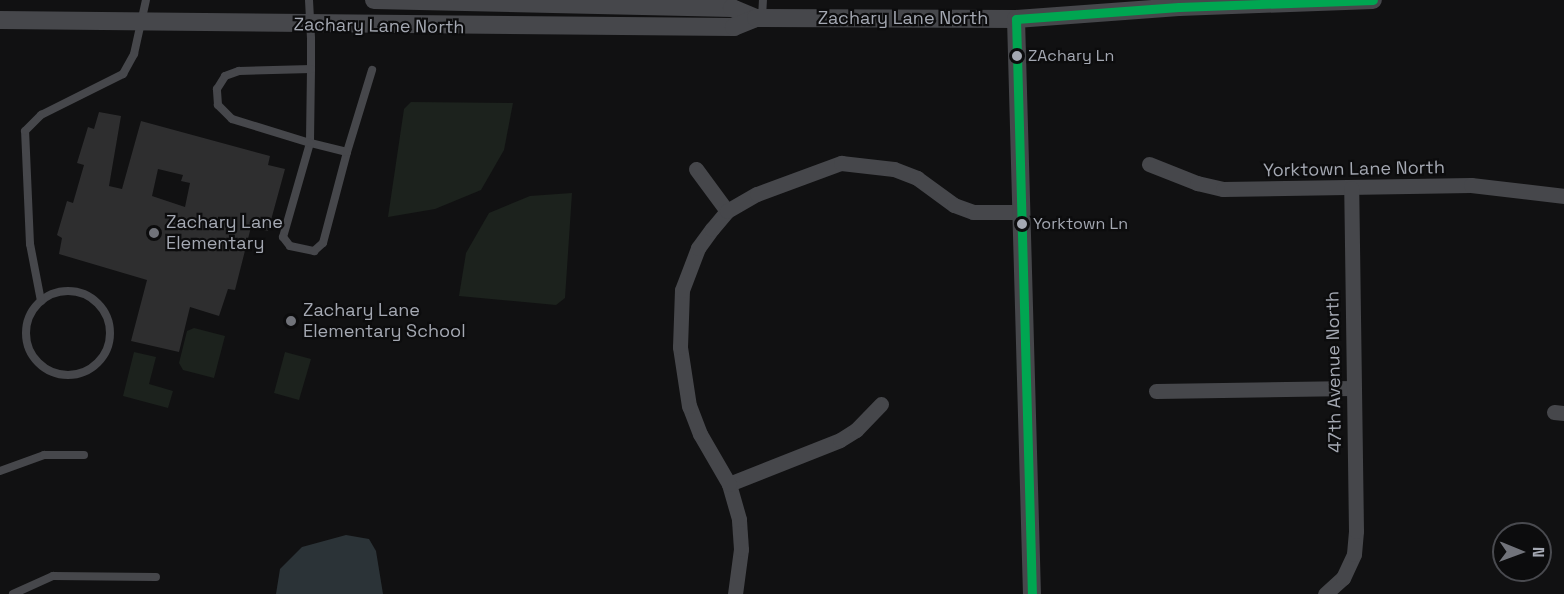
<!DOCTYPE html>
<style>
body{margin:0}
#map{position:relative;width:1564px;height:594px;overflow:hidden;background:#111112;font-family:"Space Grotesk",sans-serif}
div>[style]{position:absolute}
.green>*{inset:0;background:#1c221d}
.water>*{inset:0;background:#2b3337}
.building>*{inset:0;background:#2e2e2f}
.service>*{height:8px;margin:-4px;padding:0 4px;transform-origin:4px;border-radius:4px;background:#46474b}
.service>.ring{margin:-4px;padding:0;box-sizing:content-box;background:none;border:8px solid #46474b;border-radius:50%}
.minor>*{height:15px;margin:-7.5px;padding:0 7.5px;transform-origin:7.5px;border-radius:7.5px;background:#46474b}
.tertiary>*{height:18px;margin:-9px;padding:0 9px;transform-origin:9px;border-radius:9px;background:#46474b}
.bus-1>*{height:9px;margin:-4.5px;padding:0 4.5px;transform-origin:4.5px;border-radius:4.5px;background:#00a651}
.dots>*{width:16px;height:16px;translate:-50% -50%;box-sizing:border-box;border:3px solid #0c0c0d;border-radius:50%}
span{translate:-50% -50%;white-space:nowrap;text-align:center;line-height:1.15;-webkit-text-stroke:4.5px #0c0c0d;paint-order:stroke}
.bus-label{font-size:16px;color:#a4a8b2}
.left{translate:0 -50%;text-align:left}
.street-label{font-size:18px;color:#a4a8b2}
.poi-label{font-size:18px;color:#a4a8b2}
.north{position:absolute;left:1492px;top:522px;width:60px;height:60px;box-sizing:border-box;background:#0c0c0d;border:2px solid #494a4f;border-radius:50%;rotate:91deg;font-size:16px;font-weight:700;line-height:24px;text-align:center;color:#a4a8b2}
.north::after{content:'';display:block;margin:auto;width:21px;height:27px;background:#71737a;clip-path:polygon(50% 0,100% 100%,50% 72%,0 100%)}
</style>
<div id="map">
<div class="green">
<div style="clip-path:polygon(411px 102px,513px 103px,504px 150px,481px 190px,435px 209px,388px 217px,404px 109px)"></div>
<div style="clip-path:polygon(572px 193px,565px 298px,556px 305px,459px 296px,466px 253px,489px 213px,530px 196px)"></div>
<div style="clip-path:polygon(194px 328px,225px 336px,214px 378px,183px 370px,179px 363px,187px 331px)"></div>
<div style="clip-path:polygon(134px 352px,156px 357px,149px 384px,173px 391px,168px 408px,123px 396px)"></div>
<div style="clip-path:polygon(285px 352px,311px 359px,299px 400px,274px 393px)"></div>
</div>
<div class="water">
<div style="clip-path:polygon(346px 535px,369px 539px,376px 551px,383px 594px,276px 594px,280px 569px,302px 547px)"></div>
</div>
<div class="building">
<div style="clip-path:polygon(evenodd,99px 112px,121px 116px,109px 186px,122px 189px,141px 121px,270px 156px,268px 165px,285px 169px,268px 231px,251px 227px,235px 290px,228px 289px,219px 316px,190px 307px,179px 352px,131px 341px,147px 280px,59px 254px,62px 238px,57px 235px,67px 201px,73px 203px,84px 165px,77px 163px,88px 127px,94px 129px,99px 112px,158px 169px,183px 175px,181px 181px,190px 183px,185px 207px,152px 196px,158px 169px)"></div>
</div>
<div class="service">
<div style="left:309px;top:0;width:39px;rotate:87deg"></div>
<div style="left:311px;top:39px;width:30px;rotate:90deg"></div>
<div style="left:311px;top:69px;width:74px;rotate:90.8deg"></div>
<div style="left:310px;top:143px;width:98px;rotate:106deg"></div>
<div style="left:283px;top:237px;width:11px;rotate:52deg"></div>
<div style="left:290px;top:246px;width:25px;rotate:12deg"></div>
<div style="left:314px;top:251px;width:12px;rotate:-42deg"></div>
<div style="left:323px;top:243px;width:94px;rotate:-75.2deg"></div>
<div style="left:347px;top:152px;width:38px;rotate:-166deg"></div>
<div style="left:310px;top:143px;width:82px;rotate:-162.9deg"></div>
<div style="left:232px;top:119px;width:20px;rotate:-135deg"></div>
<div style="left:218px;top:105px;width:16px;rotate:-94deg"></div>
<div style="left:217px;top:89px;width:15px;rotate:-58deg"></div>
<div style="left:225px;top:76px;width:15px;rotate:-20deg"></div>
<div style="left:239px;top:71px;width:72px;rotate:-1.6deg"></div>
<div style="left:762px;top:18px;width:18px;rotate:-87deg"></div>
<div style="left:347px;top:152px;width:86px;rotate:-73deg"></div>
<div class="ring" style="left:26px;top:291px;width:76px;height:76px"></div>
<div style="left:41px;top:301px;width:58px;rotate:-100.9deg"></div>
<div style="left:30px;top:244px;width:113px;rotate:-92.5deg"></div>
<div style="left:25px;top:131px;width:23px;rotate:-45deg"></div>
<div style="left:41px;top:115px;width:92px;rotate:-26.6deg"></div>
<div style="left:123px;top:74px;width:23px;rotate:-61deg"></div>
<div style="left:134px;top:54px;width:55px;rotate:-77.5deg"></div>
<div style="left:0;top:471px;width:47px;rotate:-20deg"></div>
<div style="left:44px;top:455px;width:40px"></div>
<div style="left:13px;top:594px;width:44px;rotate:-24.2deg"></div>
<div style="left:53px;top:576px;width:103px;rotate:0.6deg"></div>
</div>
<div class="minor">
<div style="left:1149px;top:164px;width:52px;rotate:21.6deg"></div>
<div style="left:1197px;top:183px;width:27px;rotate:13deg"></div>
<div style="left:1223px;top:189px;width:248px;rotate:-0.9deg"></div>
<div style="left:1471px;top:185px;width:94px;rotate:6.7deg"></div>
<div style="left:696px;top:169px;width:52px;rotate:53.6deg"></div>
<div style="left:1156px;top:391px;width:197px;rotate:-0.9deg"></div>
<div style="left:1554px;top:412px;width:10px;rotate:6deg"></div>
<div style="left:729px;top:484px;width:119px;rotate:-21.6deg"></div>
<div style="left:840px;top:440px;width:19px;rotate:-32deg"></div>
<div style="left:856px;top:430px;width:36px;rotate:-46deg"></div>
<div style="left:735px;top:594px;width:45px;rotate:-82.4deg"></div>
<div style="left:741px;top:549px;width:30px;rotate:-94deg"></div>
<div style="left:739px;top:519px;width:36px;rotate:-106deg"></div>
<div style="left:729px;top:484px;width:58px;rotate:-120.1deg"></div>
<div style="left:700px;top:434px;width:30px;rotate:-111deg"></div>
<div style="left:689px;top:406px;width:60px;rotate:-98.7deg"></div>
<div style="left:680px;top:347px;width:57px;rotate:-88deg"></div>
<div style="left:682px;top:290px;width:45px;rotate:-69.1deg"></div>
<div style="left:698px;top:248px;width:24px;rotate:-54deg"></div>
<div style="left:712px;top:229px;width:23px;rotate:-50deg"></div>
<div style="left:727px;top:211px;width:34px;rotate:-30deg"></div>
<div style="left:757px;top:194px;width:90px;rotate:-20.3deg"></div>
<div style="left:841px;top:163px;width:53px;rotate:6.5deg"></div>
<div style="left:894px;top:169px;width:25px;rotate:21deg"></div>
<div style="left:917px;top:178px;width:46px;rotate:36.1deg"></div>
<div style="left:954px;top:205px;width:20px;rotate:20deg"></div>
<div style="left:973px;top:212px;width:49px"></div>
<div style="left:1325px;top:594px;width:24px;rotate:-42deg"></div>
<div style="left:1343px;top:578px;width:26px;rotate:-65deg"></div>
<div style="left:1354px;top:554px;width:23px;rotate:-85deg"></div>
<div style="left:1356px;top:531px;width:343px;rotate:-90.8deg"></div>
</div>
<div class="tertiary">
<div style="left:374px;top:0;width:358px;rotate:1.3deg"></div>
<div style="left:732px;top:8px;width:26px;rotate:23deg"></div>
<div style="left:1016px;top:19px;width:575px;rotate:88.41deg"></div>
<div style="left:0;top:20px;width:734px;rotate:0.55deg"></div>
<div style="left:734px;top:27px;width:24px;rotate:-22deg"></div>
<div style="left:756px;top:18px;width:260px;rotate:0.2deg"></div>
<div style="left:1016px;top:19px;width:163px;rotate:-4.2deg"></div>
<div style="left:1179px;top:7px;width:194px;rotate:-2.1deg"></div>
</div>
<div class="bus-1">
<div style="left:1016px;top:19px;width:575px;rotate:88.41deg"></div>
<div style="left:1016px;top:19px;width:163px;rotate:-4.2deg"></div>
<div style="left:1179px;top:7px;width:194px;rotate:-2.1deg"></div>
</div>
<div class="dots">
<div style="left:1017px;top:56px;background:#a4a8b2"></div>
<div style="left:1022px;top:224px;background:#a4a8b2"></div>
<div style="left:154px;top:233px;background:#71737a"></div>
<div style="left:291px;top:321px;background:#71737a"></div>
</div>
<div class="bus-label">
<span class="left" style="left:1028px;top:56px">ZAchary Ln</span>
<span class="left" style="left:1033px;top:224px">Yorktown Ln</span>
</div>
<div class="street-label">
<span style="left:903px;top:18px">Zachary Lane North</span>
<span style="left:379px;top:26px;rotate:1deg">Zachary Lane North</span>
<span style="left:1354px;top:169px;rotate:-1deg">Yorktown Lane North</span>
<span style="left:1334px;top:372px;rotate:-91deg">47th Avenue North</span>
</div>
<div class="poi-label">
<span class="left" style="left:166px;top:233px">Zachary Lane<br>Elementary</span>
<span class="left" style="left:303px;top:321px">Zachary Lane<br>Elementary School</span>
</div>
<div class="north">N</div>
</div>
